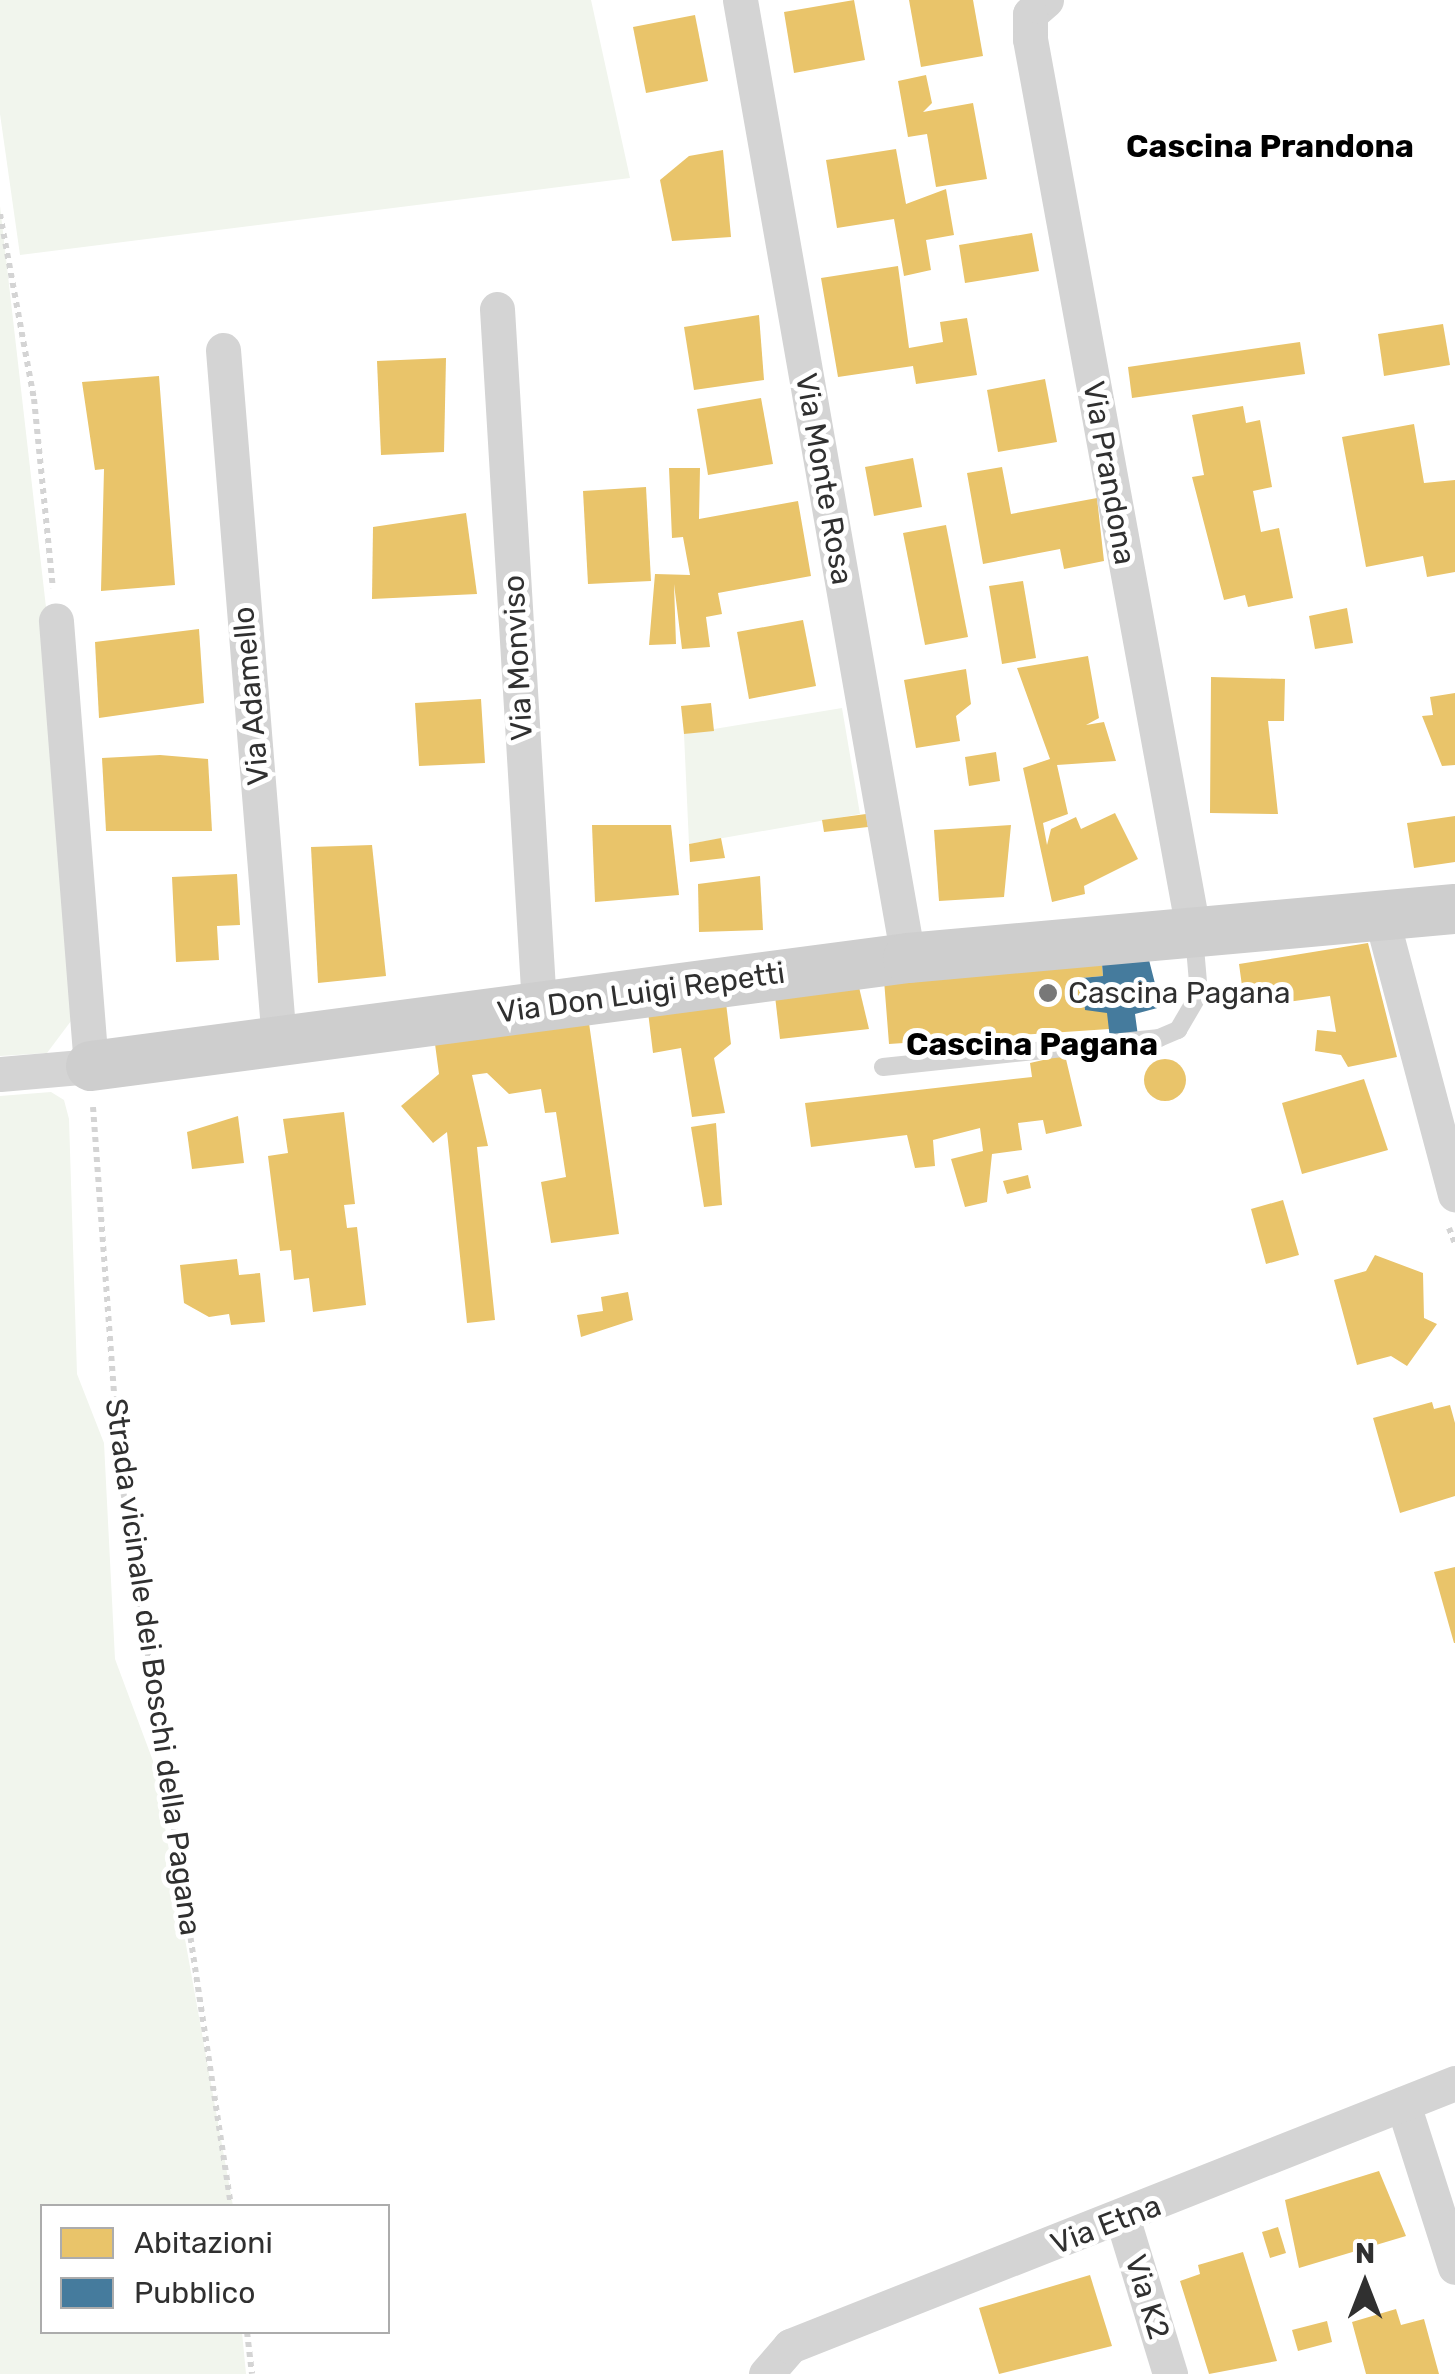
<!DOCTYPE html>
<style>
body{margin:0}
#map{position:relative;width:1455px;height:2374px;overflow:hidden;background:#fff;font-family:Rubik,sans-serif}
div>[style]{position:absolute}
.green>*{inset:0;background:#f1f5ed}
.homes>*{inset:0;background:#e9c46a}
.round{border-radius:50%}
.public>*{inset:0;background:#457b9d}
.path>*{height:6px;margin-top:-3px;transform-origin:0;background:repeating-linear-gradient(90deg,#d4d4d4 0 5px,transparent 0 10px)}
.lane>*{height:18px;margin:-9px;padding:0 9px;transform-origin:9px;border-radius:9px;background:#d4d4d4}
.street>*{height:35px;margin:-17.5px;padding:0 17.5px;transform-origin:17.5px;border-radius:17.5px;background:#d4d4d4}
.secondary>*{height:50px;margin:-25px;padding:0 25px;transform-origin:25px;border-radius:25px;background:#cecece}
.dots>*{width:28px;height:28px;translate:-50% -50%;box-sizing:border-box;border:5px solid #fff;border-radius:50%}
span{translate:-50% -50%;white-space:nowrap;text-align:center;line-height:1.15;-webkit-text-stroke:10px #fff;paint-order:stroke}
.street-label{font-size:30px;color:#303030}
.poi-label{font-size:30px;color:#303030}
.left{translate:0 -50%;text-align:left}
.neighbourhood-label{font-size:32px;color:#000;font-weight:700}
.legend{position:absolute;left:40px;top:2204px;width:350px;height:130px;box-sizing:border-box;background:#fff;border:2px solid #acacac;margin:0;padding:12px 18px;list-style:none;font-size:30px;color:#303030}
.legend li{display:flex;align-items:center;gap:20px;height:50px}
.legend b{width:50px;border:2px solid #acacac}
.north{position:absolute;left:1315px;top:2234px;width:100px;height:100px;-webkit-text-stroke:8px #fff;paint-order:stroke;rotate:0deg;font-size:28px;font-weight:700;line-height:40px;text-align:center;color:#303030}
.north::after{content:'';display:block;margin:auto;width:35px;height:45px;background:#303030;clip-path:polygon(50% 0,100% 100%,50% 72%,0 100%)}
</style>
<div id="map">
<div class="green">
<div style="clip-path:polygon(0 0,591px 0,630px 178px,20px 255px,0 114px)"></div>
<div style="clip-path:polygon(0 206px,47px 616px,74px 1017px,47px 1053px,0 1056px)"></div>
<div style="clip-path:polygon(842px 708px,860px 814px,689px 844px,684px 734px)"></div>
<div style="clip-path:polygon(51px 1092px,64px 1100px,69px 1119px,77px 1374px,104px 1443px,115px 1659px,153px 1761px,233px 2206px,42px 2206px,42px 2332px,242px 2332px,246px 2374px,0 2374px,0 1096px)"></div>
</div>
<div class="homes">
<div style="clip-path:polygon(854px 0,865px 60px,794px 73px,784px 12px)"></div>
<div style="clip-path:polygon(909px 0,973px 0,983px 56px,921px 67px)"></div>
<div style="clip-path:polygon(695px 15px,708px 81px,646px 93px,633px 27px)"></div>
<div style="clip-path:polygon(926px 75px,932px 103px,923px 112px,973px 103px,987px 179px,936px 187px,927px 134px,908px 137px,898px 81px)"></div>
<div style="clip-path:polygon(896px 149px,906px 204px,946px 189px,954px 235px,926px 240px,931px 270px,904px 276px,894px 219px,837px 228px,826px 160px)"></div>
<div style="clip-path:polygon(723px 150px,731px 237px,672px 241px,660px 180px,689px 156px)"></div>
<div style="clip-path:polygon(1032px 233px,1039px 271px,965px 283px,959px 245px)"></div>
<div style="clip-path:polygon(898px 266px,909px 348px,943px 342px,940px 322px,967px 318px,977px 375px,916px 384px,913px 366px,838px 377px,821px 278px)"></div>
<div style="clip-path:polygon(759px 315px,764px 380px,694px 390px,684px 327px)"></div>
<div style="clip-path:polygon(1443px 324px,1450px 365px,1384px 376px,1378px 334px)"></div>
<div style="clip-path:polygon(1300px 342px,1305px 374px,1132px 398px,1128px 367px)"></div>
<div style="clip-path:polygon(446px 358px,444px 452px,381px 455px,377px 361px)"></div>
<div style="clip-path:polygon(159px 376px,175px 585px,101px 591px,104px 469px,95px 470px,82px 382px)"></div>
<div style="clip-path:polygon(1045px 379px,1057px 442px,998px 452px,987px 390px)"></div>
<div style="clip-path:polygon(761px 398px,773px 464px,708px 475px,697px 409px)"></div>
<div style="clip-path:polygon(1243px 406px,1246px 423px,1260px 420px,1272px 487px,1253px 491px,1261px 532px,1279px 528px,1293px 598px,1248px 607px,1245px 595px,1224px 600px,1192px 477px,1204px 475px,1192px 415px)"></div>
<div style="clip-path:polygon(1414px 424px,1424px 483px,1455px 480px,1455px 572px,1427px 577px,1423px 556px,1366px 567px,1342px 437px)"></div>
<div style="clip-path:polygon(913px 458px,922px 507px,874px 516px,865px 467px)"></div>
<div style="clip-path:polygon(1002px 467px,1011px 514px,1097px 498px,1104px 561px,1064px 569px,1060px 549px,983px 564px,967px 473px)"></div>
<div style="clip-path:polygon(669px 468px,700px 468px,699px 519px,798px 501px,811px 576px,718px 593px,722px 614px,706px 617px,710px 647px,682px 649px,674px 584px,676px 644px,649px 645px,655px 574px,690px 575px,683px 537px,672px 538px)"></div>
<div style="clip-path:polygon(646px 487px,651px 581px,588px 584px,583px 491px)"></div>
<div style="clip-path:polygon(466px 513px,477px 594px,372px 599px,373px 527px)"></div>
<div style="clip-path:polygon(946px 525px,968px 637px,925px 645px,903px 533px)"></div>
<div style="clip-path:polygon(1023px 581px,1036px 658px,1002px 664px,989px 586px)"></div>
<div style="clip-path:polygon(1347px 608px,1353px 643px,1315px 649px,1309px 616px)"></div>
<div style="clip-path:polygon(803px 620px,816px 686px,749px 699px,737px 632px)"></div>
<div style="clip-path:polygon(199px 629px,204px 703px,99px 718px,95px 642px)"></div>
<div style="clip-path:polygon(1088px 656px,1099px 718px,1086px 725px,1104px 722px,1116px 761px,1057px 765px,1068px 814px,1043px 823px,1047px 845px,1051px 829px,1076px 817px,1081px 829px,1115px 813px,1138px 859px,1084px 886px,1085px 894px,1052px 902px,1023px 768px,1050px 759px,1017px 668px)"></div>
<div style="clip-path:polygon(966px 669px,971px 704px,956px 716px,960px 741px,916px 748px,904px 680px)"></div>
<div style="clip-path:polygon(1211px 677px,1285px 679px,1284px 721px,1268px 721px,1278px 814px,1210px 813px)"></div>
<div style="clip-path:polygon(1455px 693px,1455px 765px,1442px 766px,1422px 716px,1433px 715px,1430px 697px)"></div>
<div style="clip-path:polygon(481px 699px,485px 763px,419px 766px,415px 703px)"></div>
<div style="clip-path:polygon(711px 703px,714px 731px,684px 734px,681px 706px)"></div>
<div style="clip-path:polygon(996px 752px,1000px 781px,969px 786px,965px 757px)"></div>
<div style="clip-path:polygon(160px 755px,208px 759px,212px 831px,106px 831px,102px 758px)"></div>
<div style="clip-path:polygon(866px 814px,868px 827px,824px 832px,822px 820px)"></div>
<div style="clip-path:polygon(1455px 816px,1455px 862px,1414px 868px,1407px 823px)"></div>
<div style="clip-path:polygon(592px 825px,671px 825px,679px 895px,595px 902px)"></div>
<div style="clip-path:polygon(1011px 825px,1004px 897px,939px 901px,934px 830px)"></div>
<div style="clip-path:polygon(721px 838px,725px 858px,690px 862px,689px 844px)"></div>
<div style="clip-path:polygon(372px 845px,386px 976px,318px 983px,311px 847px)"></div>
<div style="clip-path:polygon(237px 874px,240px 925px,217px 926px,219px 960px,176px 962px,172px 877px)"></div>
<div style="clip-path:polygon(760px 876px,763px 930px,699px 932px,698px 884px)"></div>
<div style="clip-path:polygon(1368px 943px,1397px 1057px,1348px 1067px,1341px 1055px,1315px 1051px,1317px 1030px,1336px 1032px,1330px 996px,1245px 1008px,1239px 964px)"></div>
<div style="clip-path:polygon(1102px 964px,1103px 976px,1081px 978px,1085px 1010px,1112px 1001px,1109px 1029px,889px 1044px,884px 980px)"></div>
<div style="clip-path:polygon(858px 983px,869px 1029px,780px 1039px,775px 996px)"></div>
<div style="clip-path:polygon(726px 1003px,731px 1044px,714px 1058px,725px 1113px,692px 1117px,681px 1048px,653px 1053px,648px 1012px)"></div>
<div style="clip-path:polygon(589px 1023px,619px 1234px,551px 1243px,541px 1182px,566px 1177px,556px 1112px,545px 1113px,541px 1089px,509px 1094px,487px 1073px,472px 1075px,488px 1146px,477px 1147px,495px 1320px,467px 1323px,447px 1132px,433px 1143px,401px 1106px,439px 1074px,435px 1044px)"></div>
<div style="clip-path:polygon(1065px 1055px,1082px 1126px,1046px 1134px,1043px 1120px,1018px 1123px,1022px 1150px,992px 1154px,987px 1202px,965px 1207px,951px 1159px,983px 1151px,980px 1128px,933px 1140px,935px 1166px,915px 1168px,907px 1135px,811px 1147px,805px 1103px,1032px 1077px,1030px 1063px)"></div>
<div class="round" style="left:1144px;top:1059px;width:42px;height:42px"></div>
<div style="clip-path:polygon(1364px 1079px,1388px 1150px,1302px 1174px,1282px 1103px)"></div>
<div style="clip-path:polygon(344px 1112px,355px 1204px,344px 1205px,347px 1228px,357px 1227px,366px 1305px,313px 1312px,309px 1278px,294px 1280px,291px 1250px,280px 1251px,268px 1156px,288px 1153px,283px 1119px)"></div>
<div style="clip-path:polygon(238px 1116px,244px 1163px,192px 1169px,187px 1132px)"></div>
<div style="clip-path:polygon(716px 1123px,722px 1205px,704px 1207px,691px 1127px)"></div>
<div style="clip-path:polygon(1028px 1175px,1031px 1188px,1007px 1194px,1003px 1181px)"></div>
<div style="clip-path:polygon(1283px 1200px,1299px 1255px,1266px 1264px,1251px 1209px)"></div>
<div style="clip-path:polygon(1375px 1255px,1423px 1273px,1424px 1318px,1437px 1324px,1407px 1366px,1391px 1356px,1357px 1365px,1334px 1280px,1366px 1271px)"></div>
<div style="clip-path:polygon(237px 1259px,239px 1275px,260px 1273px,265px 1322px,231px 1325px,229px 1314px,209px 1317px,184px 1303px,180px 1265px)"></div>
<div style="clip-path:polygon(628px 1292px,633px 1320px,581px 1337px,577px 1315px,603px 1311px,601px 1297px)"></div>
<div style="clip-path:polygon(1432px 1402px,1434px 1409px,1450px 1405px,1455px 1423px,1455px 1496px,1400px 1513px,1373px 1418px)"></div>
<div style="clip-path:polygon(1455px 1567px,1455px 1643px,1454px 1643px,1434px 1572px)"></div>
<div style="clip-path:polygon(1379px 2171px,1406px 2236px,1299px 2268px,1285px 2200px)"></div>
<div style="clip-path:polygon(1278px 2227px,1286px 2253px,1270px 2258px,1262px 2232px)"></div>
<div style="clip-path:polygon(1243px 2252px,1277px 2361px,1209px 2374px,1180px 2281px,1200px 2274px,1198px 2265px)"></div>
<div style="clip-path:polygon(1090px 2275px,1112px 2346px,999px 2374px,979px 2308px)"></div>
<div style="clip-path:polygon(1396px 2309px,1401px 2325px,1424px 2319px,1439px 2374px,1366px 2374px,1352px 2322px)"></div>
<div style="clip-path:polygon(1327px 2321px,1332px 2342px,1298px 2351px,1292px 2330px)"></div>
</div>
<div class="public">
<div style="clip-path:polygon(1149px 960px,1161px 1007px,1135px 1014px,1138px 1036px,1110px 1039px,1107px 1013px,1085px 1010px,1081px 978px,1103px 976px,1102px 964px)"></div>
</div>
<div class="path">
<div style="left:0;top:214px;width:188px;rotate:79.6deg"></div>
<div style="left:34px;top:399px;width:190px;rotate:84.3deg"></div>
<div style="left:93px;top:1107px;width:357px;rotate:85.8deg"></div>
<div style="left:119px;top:1463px;width:751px;rotate:81.43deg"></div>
<div style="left:1449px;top:1228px;width:17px;rotate:69deg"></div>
<div style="left:247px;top:2332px;width:42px;rotate:83.2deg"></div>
</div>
<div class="lane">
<div style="left:883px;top:1067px;width:278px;rotate:-6deg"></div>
<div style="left:1159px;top:1038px;width:21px;rotate:-23deg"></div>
<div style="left:1178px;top:1030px;width:42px;rotate:-59.7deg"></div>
<div style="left:1199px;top:994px;width:58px;rotate:-94.9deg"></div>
</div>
<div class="street">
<div style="left:740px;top:0;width:973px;rotate:80.05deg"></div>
<div style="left:1046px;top:0;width:21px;rotate:139deg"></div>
<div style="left:1030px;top:14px;width:25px;rotate:90deg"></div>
<div style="left:1030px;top:39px;width:906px;rotate:79.63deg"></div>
<div style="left:497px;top:309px;width:698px;rotate:86.55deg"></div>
<div style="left:223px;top:350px;width:693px;rotate:85.37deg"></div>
<div style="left:1382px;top:920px;width:284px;rotate:75.1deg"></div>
<div style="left:0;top:1074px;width:91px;rotate:-5deg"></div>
<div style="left:91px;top:1066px;width:447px;rotate:-94.5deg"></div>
<div style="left:1403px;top:2104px;width:171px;rotate:72.3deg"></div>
<div style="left:1123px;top:2220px;width:161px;rotate:73deg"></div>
<div style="left:766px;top:2374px;width:37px;rotate:-49deg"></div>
<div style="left:790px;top:2346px;width:715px;rotate:-21.58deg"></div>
</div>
<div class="secondary">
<div style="left:91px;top:1066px;width:824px;rotate:-7.53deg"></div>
<div style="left:908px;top:958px;width:549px;rotate:-5.12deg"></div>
</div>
<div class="dots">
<div style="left:1048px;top:993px;background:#787878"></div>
</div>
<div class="street-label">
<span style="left:1109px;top:473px;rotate:80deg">Via Prandona</span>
<span style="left:824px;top:479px;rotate:80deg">Via Monte Rosa</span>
<span style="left:518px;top:658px;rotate:-93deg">Via Monviso</span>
<span style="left:251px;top:696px;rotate:-95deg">Via Adamello</span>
<span style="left:641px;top:993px;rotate:-8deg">Via Don Luigi Repetti</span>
<span style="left:153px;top:1667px;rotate:82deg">Strada vicinale dei Boschi della Pagana</span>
<span style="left:1106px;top:2225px;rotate:-21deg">Via Etna</span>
<span style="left:1147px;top:2297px;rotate:73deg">Via K2</span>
</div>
<div class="poi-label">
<span class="left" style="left:1068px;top:993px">Cascina Pagana</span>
</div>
<div class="neighbourhood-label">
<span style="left:1270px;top:146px">Cascina Prandona</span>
<span style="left:1032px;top:1044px">Cascina Pagana</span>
</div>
<ul class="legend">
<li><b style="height:28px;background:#e9c46a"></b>Abitazioni</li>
<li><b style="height:28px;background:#457b9d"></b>Pubblico</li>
</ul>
<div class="north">N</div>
</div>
